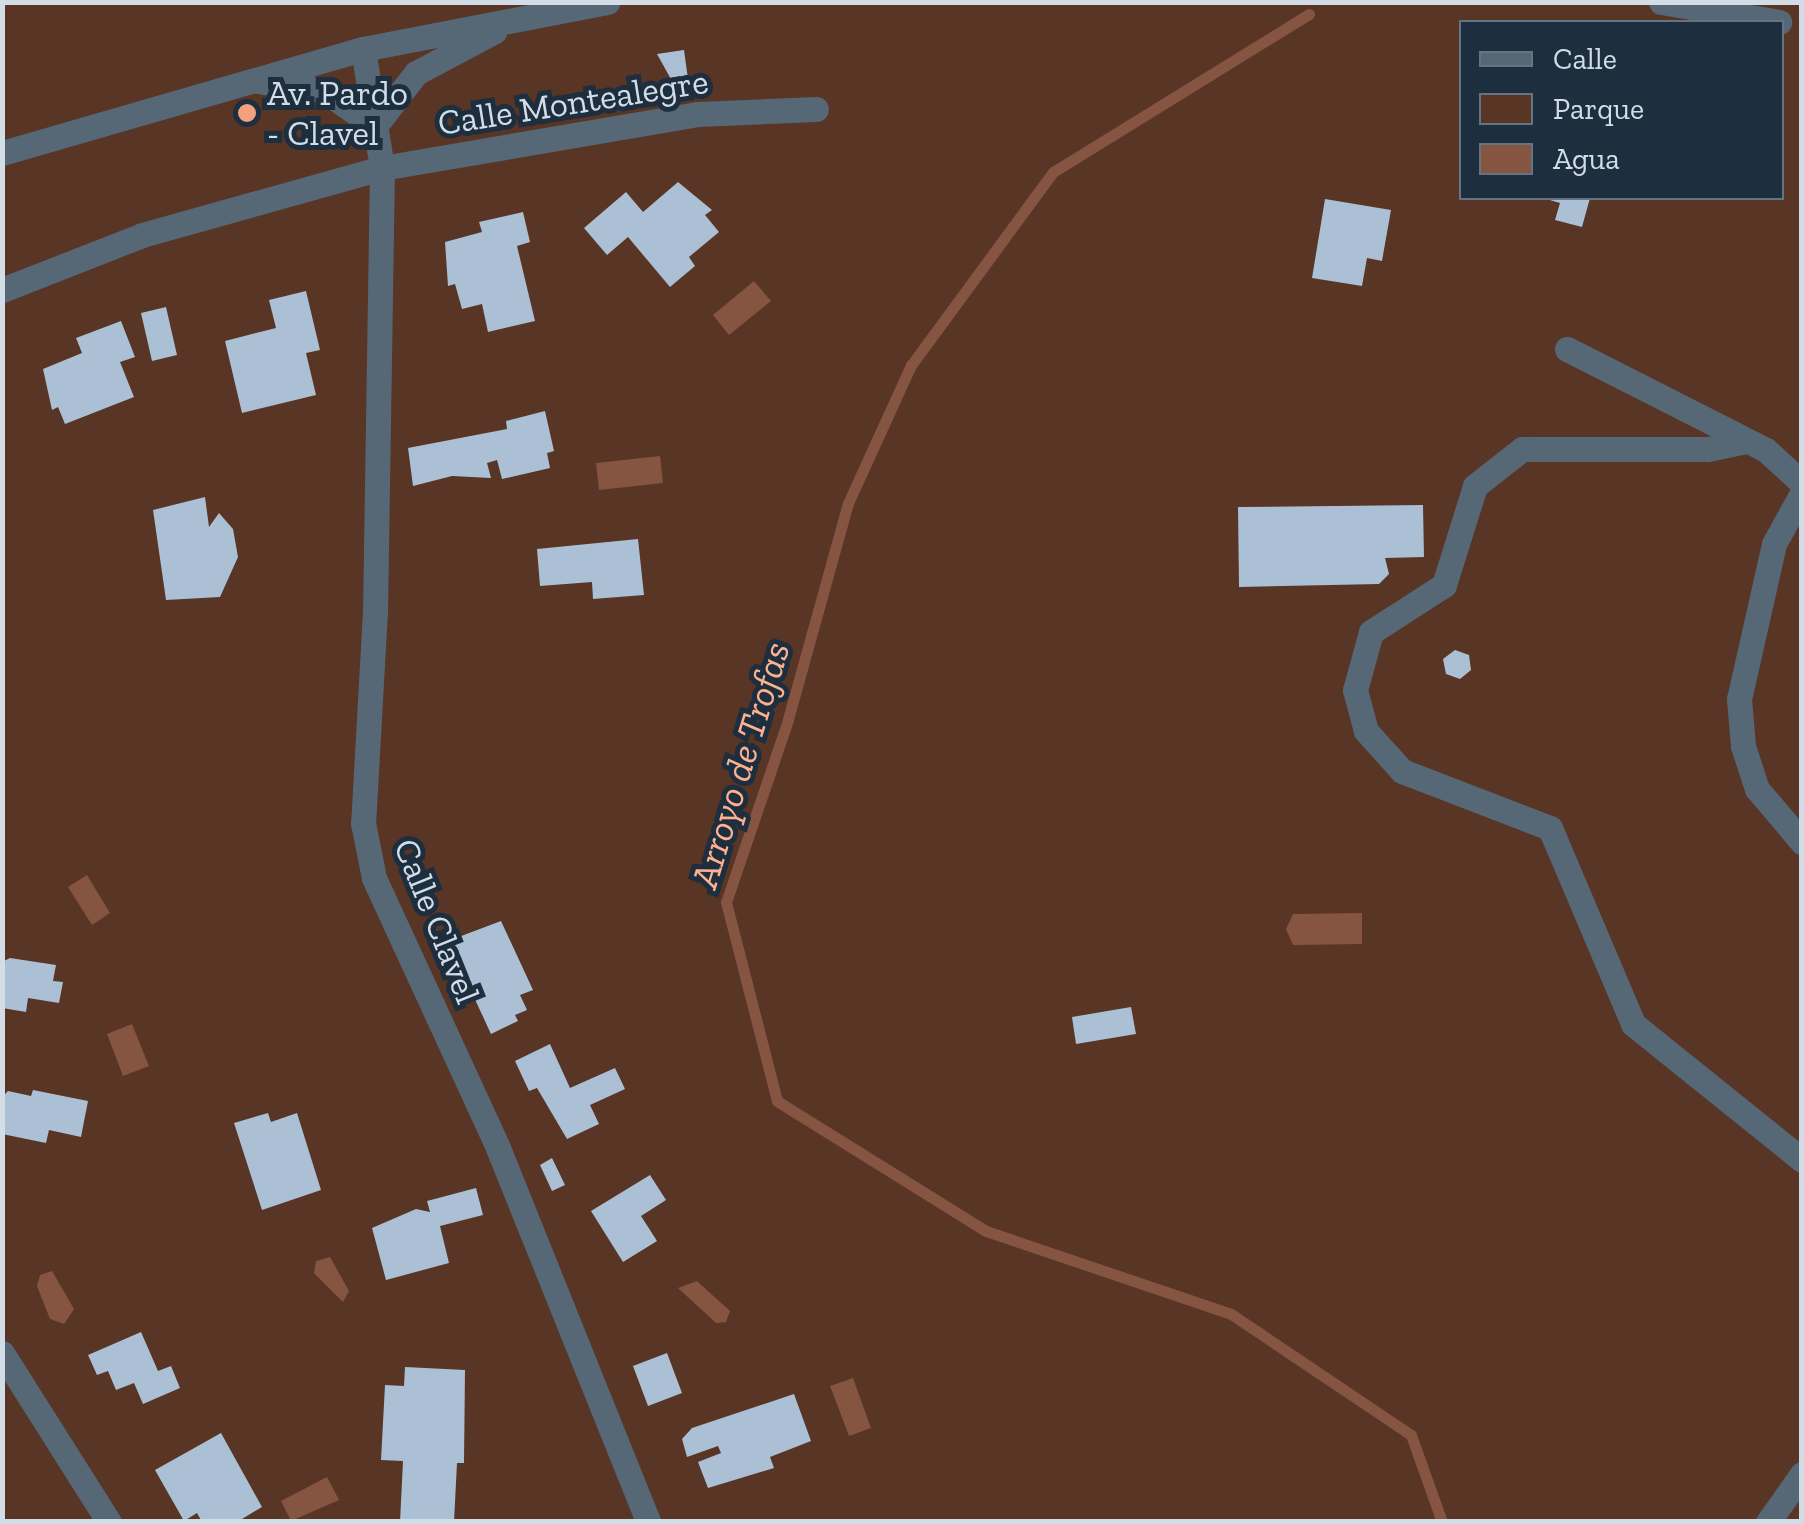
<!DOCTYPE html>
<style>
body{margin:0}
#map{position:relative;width:1804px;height:1524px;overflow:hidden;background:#1d2e3e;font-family:"Zilla Slab",serif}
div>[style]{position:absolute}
.green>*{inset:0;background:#583525}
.water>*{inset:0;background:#855541}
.stream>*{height:11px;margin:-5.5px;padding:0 5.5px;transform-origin:5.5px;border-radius:5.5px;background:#855541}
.building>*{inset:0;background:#abc0d4}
.minor>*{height:25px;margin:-12.5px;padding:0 12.5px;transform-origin:12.5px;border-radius:12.5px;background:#566776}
.dots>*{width:28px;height:28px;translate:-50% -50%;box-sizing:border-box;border:5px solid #1d2e3e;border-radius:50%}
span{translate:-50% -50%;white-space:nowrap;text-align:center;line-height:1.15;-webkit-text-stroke:10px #1d2e3e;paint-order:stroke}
.poi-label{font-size:35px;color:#d2dde7}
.left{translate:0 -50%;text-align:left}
.street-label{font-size:35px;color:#d2dde7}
.water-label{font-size:38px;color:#feb190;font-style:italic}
.frame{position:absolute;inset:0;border:5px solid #d2dde7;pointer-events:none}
.legend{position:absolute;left:1459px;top:20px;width:325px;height:180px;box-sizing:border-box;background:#1d2e3e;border:2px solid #657482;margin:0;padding:12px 18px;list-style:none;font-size:30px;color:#d2dde7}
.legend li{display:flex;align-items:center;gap:20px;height:50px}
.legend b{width:50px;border:2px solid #657482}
</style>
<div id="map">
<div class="green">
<div style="clip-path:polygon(evenodd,3px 3px,1801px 3px,1801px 1521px,3px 1522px,3px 3px,1462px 22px,1782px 22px,1782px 198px,1462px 198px,1462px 22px)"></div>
</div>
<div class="water">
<div style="clip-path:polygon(754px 281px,771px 301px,729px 335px,713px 315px)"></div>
<div style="clip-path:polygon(660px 456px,663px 483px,599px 490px,596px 463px)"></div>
<div style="clip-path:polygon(87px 875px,110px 913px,92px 925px,68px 887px)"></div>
<div style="clip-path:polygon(1362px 913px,1362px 944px,1293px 945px,1286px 929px,1293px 914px)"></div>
<div style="clip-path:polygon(132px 1024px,149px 1066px,123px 1076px,107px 1034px)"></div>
<div style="clip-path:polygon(330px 1257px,349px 1291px,343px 1302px,314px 1273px,316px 1261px)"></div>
<div style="clip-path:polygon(52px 1271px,74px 1309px,64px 1324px,50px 1319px,37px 1286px,40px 1275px)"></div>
<div style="clip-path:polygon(697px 1281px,730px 1311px,726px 1322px,716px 1323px,678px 1288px)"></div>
<div style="clip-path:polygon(853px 1378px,871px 1428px,849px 1436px,830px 1386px)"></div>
<div style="clip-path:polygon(327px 1477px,339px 1500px,291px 1521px,281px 1501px)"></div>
</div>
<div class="stream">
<div style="left:1309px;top:14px;width:301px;rotate:148.3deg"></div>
<div style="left:1053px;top:172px;width:240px;rotate:126.3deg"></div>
<div style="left:911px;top:365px;width:152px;rotate:114.5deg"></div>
<div style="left:848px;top:503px;width:225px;rotate:105.5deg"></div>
<div style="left:788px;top:720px;width:192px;rotate:108.8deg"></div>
<div style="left:726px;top:902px;width:205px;rotate:75.6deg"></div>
<div style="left:777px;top:1101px;width:246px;rotate:31.9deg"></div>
<div style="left:986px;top:1231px;width:259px;rotate:18.7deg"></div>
<div style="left:1231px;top:1314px;width:217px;rotate:33.9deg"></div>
<div style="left:1411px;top:1435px;width:92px;rotate:70.4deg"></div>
</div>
<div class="building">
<div style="clip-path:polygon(684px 50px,688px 79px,672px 81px,657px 54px)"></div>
<div style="clip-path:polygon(678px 182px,712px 210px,705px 215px,719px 232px,689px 257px,695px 266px,670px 287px,628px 237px,607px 255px,584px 228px,626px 192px,643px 212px)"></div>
<div style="clip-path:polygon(1543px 198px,1590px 198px,1582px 227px,1555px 220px,1560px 203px)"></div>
<div style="clip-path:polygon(1325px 199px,1391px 210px,1382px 261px,1367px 258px,1362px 286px,1312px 278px)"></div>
<div style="clip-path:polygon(523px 212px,530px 242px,517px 246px,535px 321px,488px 332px,482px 304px,462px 309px,455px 284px,448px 286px,445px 242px,482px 232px,479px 222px)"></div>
<div style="clip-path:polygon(306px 291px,320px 350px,306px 353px,316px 395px,242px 413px,225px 341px,276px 328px,269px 300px)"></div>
<div style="clip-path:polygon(166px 307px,177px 355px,152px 361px,141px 313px)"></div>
<div style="clip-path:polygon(121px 321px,135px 357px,120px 362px,134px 397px,65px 424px,58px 407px,52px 410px,43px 369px,82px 353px,76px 338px)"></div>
<div style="clip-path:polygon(545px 411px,554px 451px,547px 453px,550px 468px,502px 479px,497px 460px,487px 463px,491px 478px,452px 476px,413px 486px,408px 448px,507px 429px,506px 421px)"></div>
<div style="clip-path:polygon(205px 497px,209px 527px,219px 513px,233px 529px,238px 557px,220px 597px,166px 600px,153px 510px)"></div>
<div style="clip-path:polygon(1423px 505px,1424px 557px,1385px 558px,1389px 574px,1379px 584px,1239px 587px,1238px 507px)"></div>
<div style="clip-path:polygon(638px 539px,644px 595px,593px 599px,592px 582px,540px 586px,537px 549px)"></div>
<div style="clip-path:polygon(1455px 650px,1469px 655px,1471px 670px,1460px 679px,1446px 674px,1443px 659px)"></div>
<div style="clip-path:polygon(501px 921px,533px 990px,520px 995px,527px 1010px,515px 1015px,518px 1021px,491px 1034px,448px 941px)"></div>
<div style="clip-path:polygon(10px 958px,56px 965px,53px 981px,63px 982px,59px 1003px,28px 998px,26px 1012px,2px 1008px,2px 962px)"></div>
<div style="clip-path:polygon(1131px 1007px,1136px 1034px,1076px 1044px,1072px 1017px)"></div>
<div style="clip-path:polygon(550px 1044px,570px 1088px,615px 1068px,625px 1089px,590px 1105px,599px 1124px,567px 1139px,537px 1088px,529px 1091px,515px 1061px)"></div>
<div style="clip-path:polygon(33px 1090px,88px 1101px,81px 1137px,49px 1130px,46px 1143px,2px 1134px,2px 1097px,8px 1091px,31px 1096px)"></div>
<div style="clip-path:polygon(268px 1113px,271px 1122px,297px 1113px,321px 1190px,262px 1210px,234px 1123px)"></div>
<div style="clip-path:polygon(552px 1158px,565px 1185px,552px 1191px,540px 1165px)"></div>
<div style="clip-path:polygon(650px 1175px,666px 1200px,641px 1216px,657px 1241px,623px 1262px,591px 1211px)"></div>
<div style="clip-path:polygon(476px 1188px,483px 1215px,440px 1226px,449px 1263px,386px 1280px,372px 1228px,416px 1209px,430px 1212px,427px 1201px)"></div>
<div style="clip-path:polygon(141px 1332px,158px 1371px,171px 1366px,180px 1388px,143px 1404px,134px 1383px,116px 1390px,108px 1371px,97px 1375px,88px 1355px)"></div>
<div style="clip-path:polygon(667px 1353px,682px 1393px,648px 1406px,633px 1366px)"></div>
<div style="clip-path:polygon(405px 1367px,465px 1370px,464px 1463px,457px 1463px,454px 1522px,400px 1522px,403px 1461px,381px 1460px,385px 1385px,404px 1386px)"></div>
<div style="clip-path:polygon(794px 1394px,811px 1441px,770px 1457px,774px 1468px,708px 1488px,698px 1462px,721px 1453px,718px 1446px,687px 1457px,682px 1439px,692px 1428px)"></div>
<div style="clip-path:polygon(221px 1433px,262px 1507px,237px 1522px,202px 1522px,197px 1513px,184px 1521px,155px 1470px)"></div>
</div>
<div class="minor">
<div style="left:1661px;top:2px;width:120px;rotate:9.6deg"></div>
<div style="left:363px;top:49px;width:121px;rotate:80.9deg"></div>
<div style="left:382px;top:168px;width:443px;rotate:90.9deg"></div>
<div style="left:375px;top:611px;width:212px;rotate:93.2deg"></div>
<div style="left:363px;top:823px;width:56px;rotate:78.7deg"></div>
<div style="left:374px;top:878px;width:297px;rotate:65.3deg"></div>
<div style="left:498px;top:1148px;width:403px;rotate:68.1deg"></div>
<div style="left:258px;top:81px;width:66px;rotate:7.9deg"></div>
<div style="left:323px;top:90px;width:63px;rotate:34.7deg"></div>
<div style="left:375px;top:126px;width:67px;rotate:-52.3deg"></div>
<div style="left:416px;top:73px;width:89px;rotate:-28deg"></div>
<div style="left:2px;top:153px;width:376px;rotate:-16.1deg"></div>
<div style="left:363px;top:49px;width:249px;rotate:-10.9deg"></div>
<div style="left:2px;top:290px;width:150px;rotate:-21.4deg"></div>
<div style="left:142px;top:235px;width:249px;rotate:-15.6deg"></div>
<div style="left:382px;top:168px;width:321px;rotate:-9.7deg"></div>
<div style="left:698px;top:114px;width:118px;rotate:-2.4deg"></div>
<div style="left:1567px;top:349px;width:223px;rotate:26.9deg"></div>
<div style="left:1766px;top:450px;width:49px;rotate:42.5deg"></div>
<div style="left:1746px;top:441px;width:40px;rotate:168deg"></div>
<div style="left:1707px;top:449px;width:185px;rotate:180deg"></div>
<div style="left:1522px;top:449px;width:60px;rotate:141.8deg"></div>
<div style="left:1475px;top:486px;width:104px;rotate:107.4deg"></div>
<div style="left:1444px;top:585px;width:87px;rotate:147.2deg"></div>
<div style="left:1371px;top:632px;width:60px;rotate:105.4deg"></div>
<div style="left:1355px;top:690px;width:42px;rotate:75deg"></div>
<div style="left:1366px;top:731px;width:54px;rotate:48deg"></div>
<div style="left:1402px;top:771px;width:159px;rotate:21.1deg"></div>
<div style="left:1550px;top:828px;width:213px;rotate:67deg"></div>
<div style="left:1633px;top:1024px;width:217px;rotate:38.8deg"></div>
<div style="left:1802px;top:493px;width:58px;rotate:118.8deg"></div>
<div style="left:1774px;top:544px;width:159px;rotate:102.7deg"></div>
<div style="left:1739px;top:699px;width:47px;rotate:85.1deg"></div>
<div style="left:1743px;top:746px;width:45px;rotate:72deg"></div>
<div style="left:1757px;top:789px;width:70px;rotate:49.7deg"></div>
<div style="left:2px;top:1353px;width:200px;rotate:57.7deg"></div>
<div style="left:1768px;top:1522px;width:59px;rotate:-54.7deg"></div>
</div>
<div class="dots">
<div style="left:247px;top:113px;background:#f2a17e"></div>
</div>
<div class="poi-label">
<span class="left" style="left:267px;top:113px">Av. Pardo<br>- Clavel</span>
</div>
<div class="street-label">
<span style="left:573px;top:102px;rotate:-9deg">Calle Montealegre</span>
<span style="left:437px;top:921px;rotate:68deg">Calle Clavel</span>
</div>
<div class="water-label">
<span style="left:741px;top:765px;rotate:-73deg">Arroyo de Trofas</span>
</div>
<div class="frame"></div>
<ul class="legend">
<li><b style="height:12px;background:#566776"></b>Calle</li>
<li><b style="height:28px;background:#583525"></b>Parque</li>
<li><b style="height:28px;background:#855541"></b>Agua</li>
</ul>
</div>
